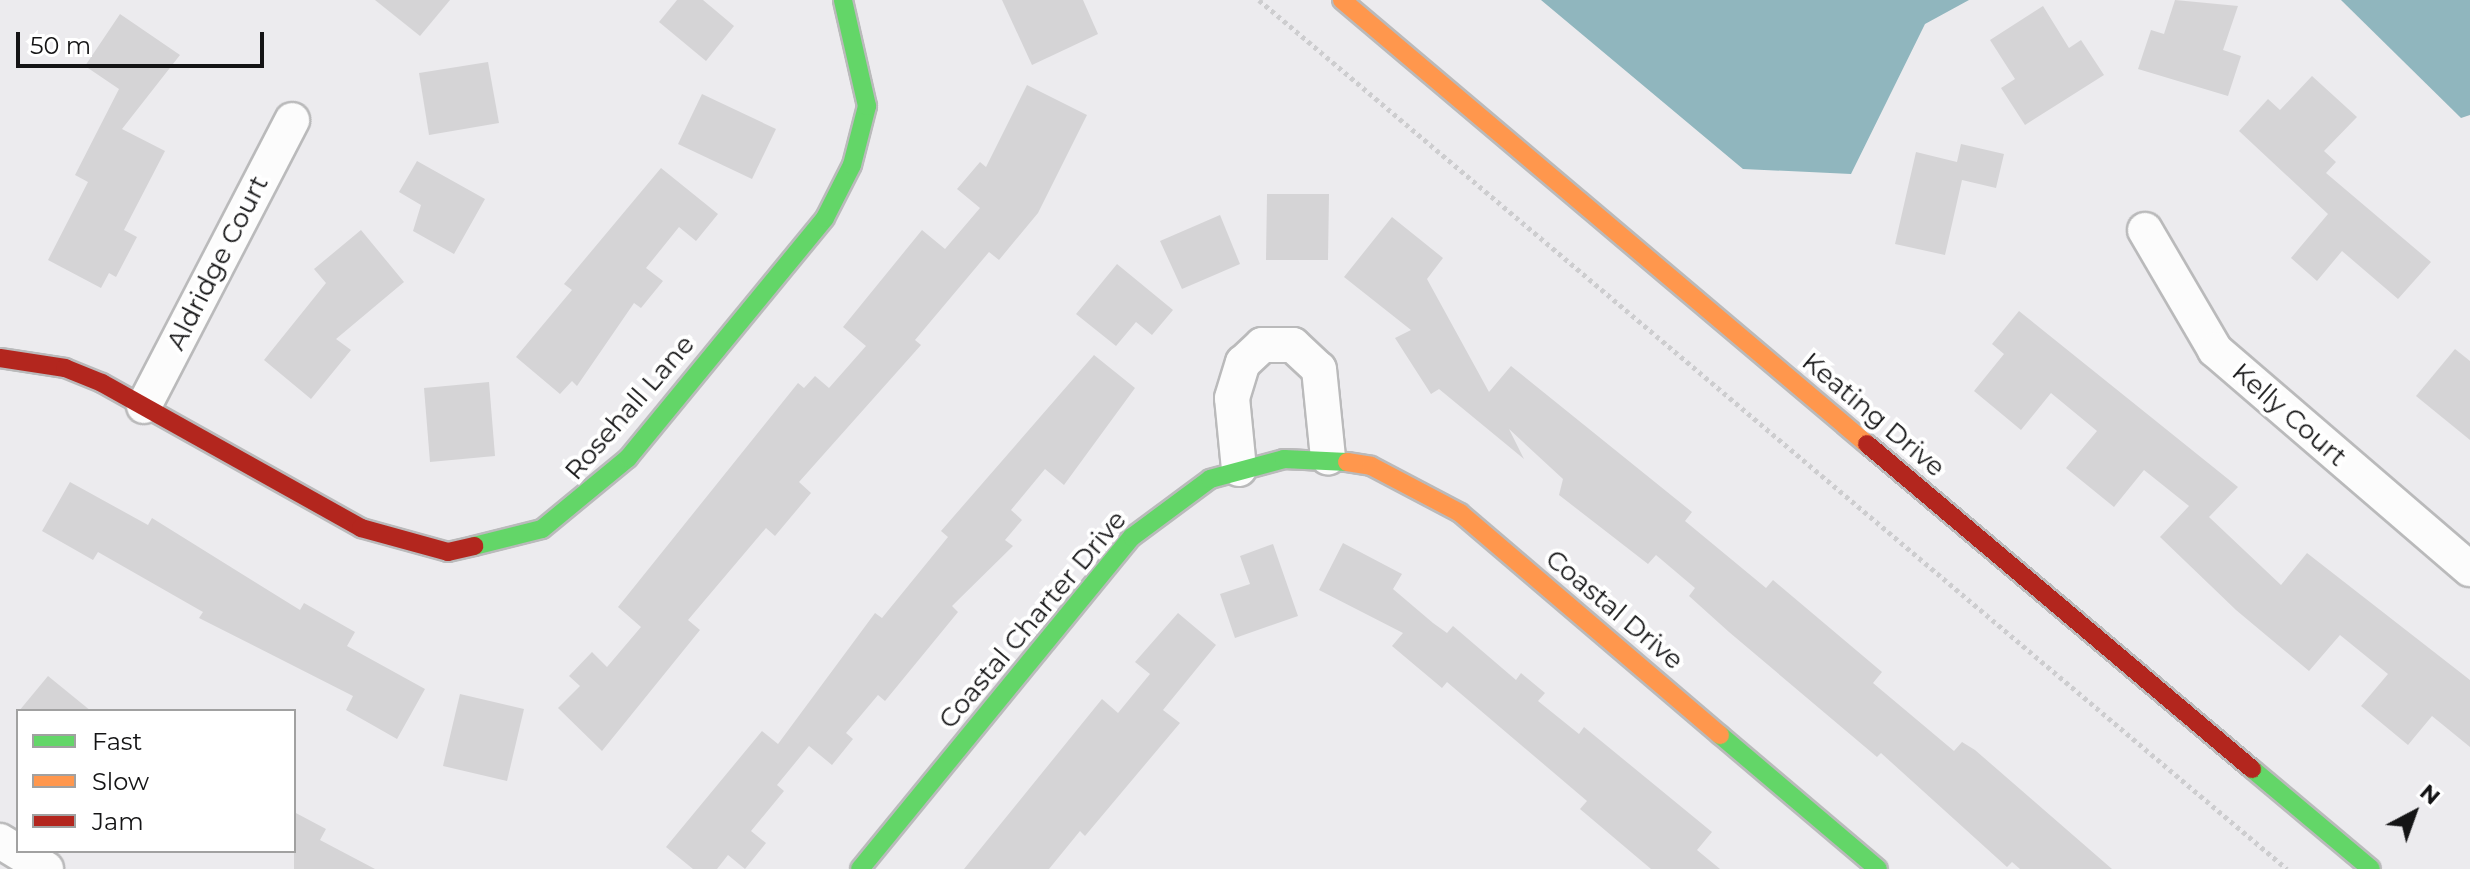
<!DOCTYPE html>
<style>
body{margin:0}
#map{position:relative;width:2470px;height:869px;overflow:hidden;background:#ecebee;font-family:Montserrat,sans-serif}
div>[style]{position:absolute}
.water>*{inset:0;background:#90b6be}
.building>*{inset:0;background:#d5d4d6}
.path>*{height:5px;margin-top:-2.5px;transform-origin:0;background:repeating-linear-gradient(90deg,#cdcdcf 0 4px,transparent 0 8px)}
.roads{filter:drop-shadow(2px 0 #bababb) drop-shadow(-2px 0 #bababb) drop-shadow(0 2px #bababb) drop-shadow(0 -2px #bababb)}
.street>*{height:34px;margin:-17px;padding:0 17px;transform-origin:17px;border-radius:17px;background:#fcfcfc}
.fast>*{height:18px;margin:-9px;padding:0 9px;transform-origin:9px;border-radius:9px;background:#63d668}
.slow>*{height:18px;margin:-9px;padding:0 9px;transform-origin:9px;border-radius:9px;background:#ff974d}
.jam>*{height:18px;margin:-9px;padding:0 9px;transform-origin:9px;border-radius:9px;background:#b3261e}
span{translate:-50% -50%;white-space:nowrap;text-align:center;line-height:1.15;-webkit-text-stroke:8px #fff;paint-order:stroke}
.street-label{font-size:26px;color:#141415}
.legend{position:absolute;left:16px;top:709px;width:280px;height:144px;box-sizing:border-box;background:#fff;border:2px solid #a1a1a1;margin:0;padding:10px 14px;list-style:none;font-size:24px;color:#141415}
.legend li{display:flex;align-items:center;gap:16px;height:40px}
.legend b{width:40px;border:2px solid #a1a1a1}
.north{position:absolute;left:2374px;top:773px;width:80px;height:80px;-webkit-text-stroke:6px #fff;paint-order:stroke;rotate:41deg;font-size:22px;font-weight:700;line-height:32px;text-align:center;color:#141415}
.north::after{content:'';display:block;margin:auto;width:28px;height:36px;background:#141415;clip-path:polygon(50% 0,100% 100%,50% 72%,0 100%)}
.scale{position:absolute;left:16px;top:32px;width:248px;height:36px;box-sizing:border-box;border:4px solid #141415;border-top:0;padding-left:10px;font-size:24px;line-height:28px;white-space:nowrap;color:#141415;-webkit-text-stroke:6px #fff;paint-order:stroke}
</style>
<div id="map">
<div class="water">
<div style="clip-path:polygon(1541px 0,1969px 0,1925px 24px,1851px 174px,1743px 169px)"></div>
<div style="clip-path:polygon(2341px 0,2470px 0,2470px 115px,2461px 118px)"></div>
</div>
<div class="building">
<div style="clip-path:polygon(375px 0,450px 0,420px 36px)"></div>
<div style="clip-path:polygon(677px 0,703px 0,734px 26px,706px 61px,659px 22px)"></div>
<div style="clip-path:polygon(1002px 0,1083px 0,1098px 34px,1032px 65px)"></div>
<div style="clip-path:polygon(2175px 0,2238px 6px,2223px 50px,2241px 56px,2228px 96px,2138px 69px,2151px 30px,2164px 34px)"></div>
<div style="clip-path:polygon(2043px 6px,2069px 48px,2081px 40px,2104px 75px,2025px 125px,2001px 88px,2015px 79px,1990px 40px)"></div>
<div style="clip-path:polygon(120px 14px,180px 55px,122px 129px,165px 151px,124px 230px,137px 237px,116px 277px,109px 273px,101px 288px,48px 260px,88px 182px,75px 175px,119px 89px,85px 66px)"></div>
<div style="clip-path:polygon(488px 62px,499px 123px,429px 135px,419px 73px)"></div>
<div style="clip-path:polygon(2312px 76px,2357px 117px,2324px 151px,2336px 162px,2326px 173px,2431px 262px,2398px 299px,2342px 251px,2317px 281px,2291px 258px,2328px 214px,2239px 131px,2268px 99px,2280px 110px)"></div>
<div style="clip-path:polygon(1027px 85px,1087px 115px,1038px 213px,999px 260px,989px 252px,915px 340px,921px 345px,799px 482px,811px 493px,775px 536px,766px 528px,688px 620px,700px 630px,602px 751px,558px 708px,580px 686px,569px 676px,592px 652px,607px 667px,641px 627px,618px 607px,798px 383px,804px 388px,815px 376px,829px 388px,866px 346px,843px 327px,922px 230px,945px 249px,980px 208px,957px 189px,980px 162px,986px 167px)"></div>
<div style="clip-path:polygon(702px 94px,776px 129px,752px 179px,678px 144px)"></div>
<div style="clip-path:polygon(1961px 144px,2004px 154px,1996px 188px,1962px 180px,1945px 255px,1895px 244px,1916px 152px,1957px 162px)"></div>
<div style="clip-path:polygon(417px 161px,485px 199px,454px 254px,413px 231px,421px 205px,399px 192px)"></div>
<div style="clip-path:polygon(661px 168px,718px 214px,696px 241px,679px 227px,646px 268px,663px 281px,641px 308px,634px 303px,577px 386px,572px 381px,560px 394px,516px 357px,572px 290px,564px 284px)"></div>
<div style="clip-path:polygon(1267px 194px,1329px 194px,1328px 260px,1266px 260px)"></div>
<div style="clip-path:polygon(1220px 215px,1240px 264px,1182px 289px,1160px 241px)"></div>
<div style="clip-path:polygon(1392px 217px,1443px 258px,1427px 279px,1489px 392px,1511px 366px,1692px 512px,1685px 521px,1766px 588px,1773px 580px,1882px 672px,1873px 683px,1954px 751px,1962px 742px,1975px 750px,2112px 869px,2020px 869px,2012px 862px,2007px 867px,1881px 753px,1877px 757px,1729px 632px,1689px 596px,1695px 588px,1656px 555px,1648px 564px,1559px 495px,1563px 479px,1509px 429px,1524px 459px,1439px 389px,1431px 394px,1395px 338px,1411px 330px,1344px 277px)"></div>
<div style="clip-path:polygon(361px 230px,404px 282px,336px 339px,351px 350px,311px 399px,264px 360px,326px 283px,314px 269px)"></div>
<div style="clip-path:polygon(1117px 264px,1173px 310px,1152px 335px,1136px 322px,1116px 346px,1076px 314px)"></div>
<div style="clip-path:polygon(2019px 311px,2238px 487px,2209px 517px,2281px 585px,2307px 553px,2470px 680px,2470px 747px,2432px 716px,2408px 745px,2361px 706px,2388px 674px,2340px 635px,2309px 671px,2236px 610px,2160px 537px,2189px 506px,2144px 470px,2114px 507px,2066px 468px,2097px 431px,2051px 393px,2021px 430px,1974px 391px,2004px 354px,1992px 344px)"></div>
<div style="clip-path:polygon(2455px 349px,2470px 361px,2470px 440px,2416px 396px)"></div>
<div style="clip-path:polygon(1094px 355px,1135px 388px,1064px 485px,1045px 469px,1011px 510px,1022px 520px,1005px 540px,1013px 546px,952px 606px,958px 612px,885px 701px,878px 695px,846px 733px,853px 739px,832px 765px,809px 746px,777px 785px,784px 791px,751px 831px,766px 843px,745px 869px,728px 855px,717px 869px,693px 869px,666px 847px,762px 731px,778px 744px,875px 613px,882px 618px,948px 537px,941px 531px)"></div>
<div style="clip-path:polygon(489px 382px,495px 456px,430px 462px,424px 388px)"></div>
<div style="clip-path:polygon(70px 482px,148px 525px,152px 518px,300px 610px,304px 603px,355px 632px,347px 646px,425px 689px,397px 739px,346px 710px,353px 696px,199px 618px,203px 612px,98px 552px,93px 560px,42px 531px)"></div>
<div style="clip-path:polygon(1343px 543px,1402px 574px,1393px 589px,1433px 623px,1447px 633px,1453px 626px,1516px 680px,1521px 673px,1545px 693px,1538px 701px,1579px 734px,1584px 727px,1712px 832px,1697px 850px,1720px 869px,1651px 869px,1580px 809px,1587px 801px,1447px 682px,1442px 688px,1392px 646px,1403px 633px,1319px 590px)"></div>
<div style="clip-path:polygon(1273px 544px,1298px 616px,1235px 638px,1220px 594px,1250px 584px,1240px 556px)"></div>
<div style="clip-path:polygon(1178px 613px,1216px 645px,1163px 710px,1180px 723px,1085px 836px,1080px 831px,1049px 869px,964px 869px,1102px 699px,1118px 713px,1150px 674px,1135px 662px)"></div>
<div style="clip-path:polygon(48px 676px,91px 711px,19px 711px)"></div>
<div style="clip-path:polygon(460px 694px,524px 709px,507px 781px,443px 766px)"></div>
<div style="clip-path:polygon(294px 812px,326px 829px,320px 840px,375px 869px,294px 869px)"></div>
</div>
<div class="path">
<div style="left:1259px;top:0;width:1346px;rotate:40.21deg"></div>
</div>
<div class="roads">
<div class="street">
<div style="left:2145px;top:230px;width:139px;rotate:59.7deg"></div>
<div style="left:2215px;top:350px;width:336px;rotate:40.7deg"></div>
<div style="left:144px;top:406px;width:322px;rotate:-62.6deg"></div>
<div style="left:1239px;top:469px;width:71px;rotate:-95.6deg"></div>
<div style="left:1232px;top:398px;width:37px;rotate:-73deg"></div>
<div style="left:1243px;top:363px;width:26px;rotate:-43deg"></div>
<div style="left:1262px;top:345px;width:31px"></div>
<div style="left:1293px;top:345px;width:35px;rotate:43deg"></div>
<div style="left:1319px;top:369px;width:89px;rotate:84.2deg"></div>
<div style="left:0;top:841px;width:54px;rotate:31.3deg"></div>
</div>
<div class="fast">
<div style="left:474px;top:546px;width:70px;rotate:-14deg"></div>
<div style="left:542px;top:529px;width:112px;rotate:-39.5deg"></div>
<div style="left:628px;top:458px;width:310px;rotate:-50.6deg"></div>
<div style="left:825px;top:218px;width:59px;rotate:-63deg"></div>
<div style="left:852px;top:165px;width:61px;rotate:-75.7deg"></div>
<div style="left:867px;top:106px;width:109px;rotate:-102.8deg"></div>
<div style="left:1720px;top:735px;width:207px;rotate:40.3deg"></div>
<div style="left:2252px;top:769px;width:155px;rotate:40deg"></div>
<div style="left:860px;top:869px;width:429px;rotate:-50.7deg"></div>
<div style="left:1132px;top:537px;width:97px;rotate:-36.6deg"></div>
<div style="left:1210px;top:479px;width:77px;rotate:-15.1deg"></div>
<div style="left:1284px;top:459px;width:63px;rotate:2.7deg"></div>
</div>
<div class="slow">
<div style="left:1342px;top:0;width:688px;rotate:40.22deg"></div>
<div style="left:1347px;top:462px;width:24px;rotate:9deg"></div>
<div style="left:1371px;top:466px;width:101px;rotate:27.8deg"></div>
<div style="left:1460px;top:513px;width:342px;rotate:40.5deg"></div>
</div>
<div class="jam">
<div style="left:0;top:358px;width:66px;rotate:8.7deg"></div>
<div style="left:65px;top:368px;width:40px;rotate:22deg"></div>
<div style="left:102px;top:383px;width:297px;rotate:29.2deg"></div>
<div style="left:361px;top:528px;width:90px;rotate:15.4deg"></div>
<div style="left:448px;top:552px;width:27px;rotate:-13deg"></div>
<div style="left:1867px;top:444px;width:504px;rotate:40.17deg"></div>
</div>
</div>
<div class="street-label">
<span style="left:218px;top:263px;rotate:-63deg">Aldridge Court</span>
<span style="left:630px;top:408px;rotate:-49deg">Rosehall Lane</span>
<span style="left:1873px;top:415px;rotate:40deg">Keating Drive</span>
<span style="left:2289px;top:415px;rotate:41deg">Kelly Court</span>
<span style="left:1614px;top:610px;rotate:40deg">Coastal Drive</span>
<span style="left:1033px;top:620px;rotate:-50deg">Coastal Charter Drive</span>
</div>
<ul class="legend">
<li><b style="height:10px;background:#63d668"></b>Fast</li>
<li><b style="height:10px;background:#ff974d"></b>Slow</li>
<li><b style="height:10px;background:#b3261e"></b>Jam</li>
</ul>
<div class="north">N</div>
<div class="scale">50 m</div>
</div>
